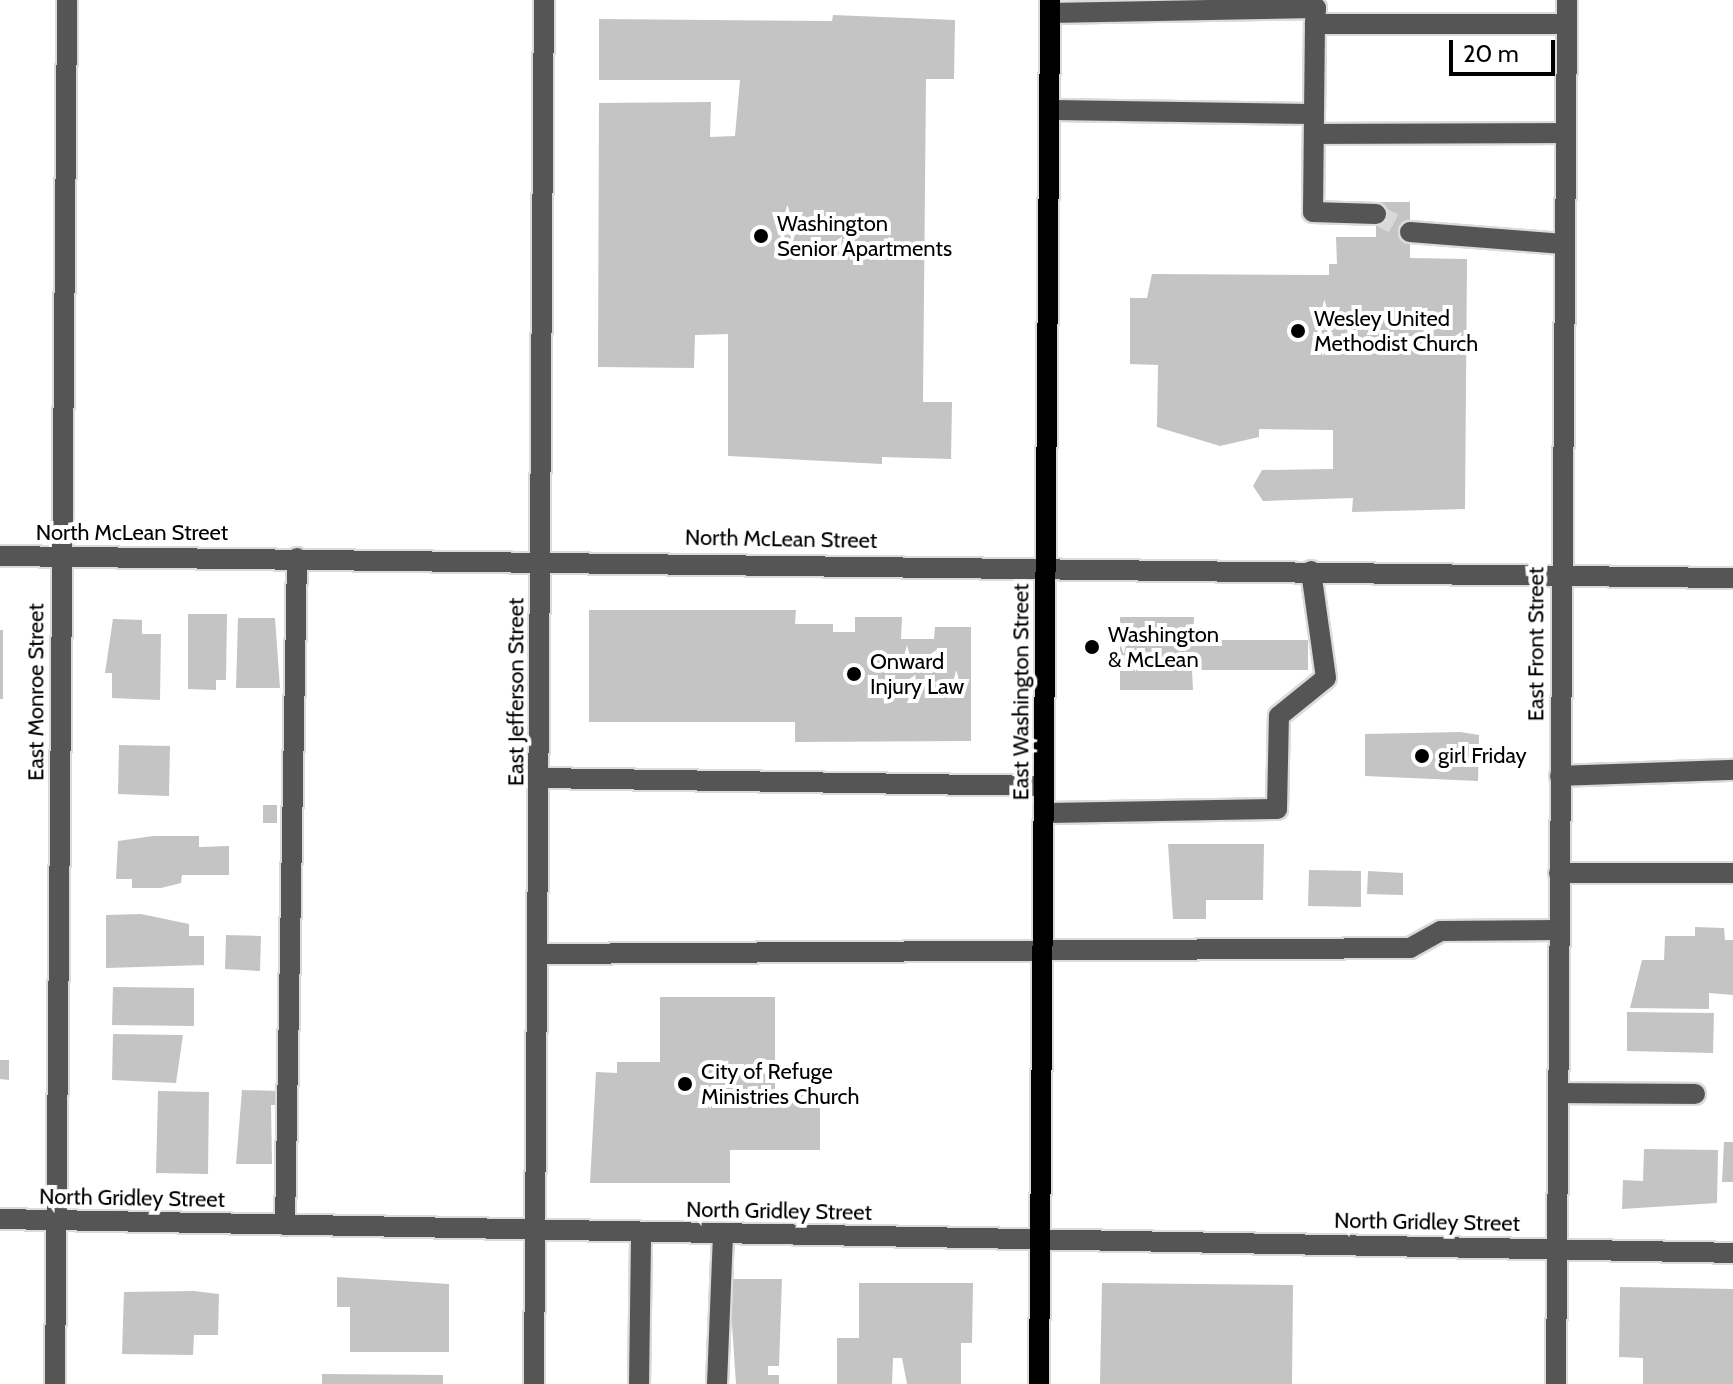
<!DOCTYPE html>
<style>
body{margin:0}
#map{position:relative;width:1733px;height:1384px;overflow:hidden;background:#fff;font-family:Cabin,sans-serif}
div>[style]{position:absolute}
.building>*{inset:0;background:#c4c4c4}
.minor-tunnel>*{height:20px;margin-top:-10px;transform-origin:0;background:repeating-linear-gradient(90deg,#d9d9d9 0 20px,transparent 0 30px)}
.roads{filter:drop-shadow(2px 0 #dbdbdb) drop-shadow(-2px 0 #dbdbdb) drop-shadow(0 2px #dbdbdb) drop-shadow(0 -2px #dbdbdb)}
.minor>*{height:20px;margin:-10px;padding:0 10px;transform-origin:10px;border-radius:10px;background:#555}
.major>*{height:20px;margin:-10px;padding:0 10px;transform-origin:10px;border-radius:10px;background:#000}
.dots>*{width:22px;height:22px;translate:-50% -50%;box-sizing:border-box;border:4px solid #fff;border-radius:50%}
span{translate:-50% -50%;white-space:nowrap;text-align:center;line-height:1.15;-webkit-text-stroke:8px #fff;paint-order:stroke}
.poi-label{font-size:22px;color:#000}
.left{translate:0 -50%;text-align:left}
.street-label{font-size:22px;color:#000}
.scale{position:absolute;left:1449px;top:40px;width:106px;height:36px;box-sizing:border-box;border:4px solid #000;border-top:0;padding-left:10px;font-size:24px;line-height:28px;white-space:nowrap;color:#000;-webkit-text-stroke:6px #fff;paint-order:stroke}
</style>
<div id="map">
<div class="building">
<div style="clip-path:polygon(833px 15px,955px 20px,954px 79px,926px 79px,923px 402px,952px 402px,951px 459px,882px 457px,882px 464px,728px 456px,728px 334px,695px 335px,694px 368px,598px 367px,599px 103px,711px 102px,710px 137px,735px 136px,740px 80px,599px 80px,599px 19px,832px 21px)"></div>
<div style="clip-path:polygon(1376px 202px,1410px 202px,1410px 258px,1467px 259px,1465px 509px,1352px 512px,1353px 498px,1263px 501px,1253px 486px,1262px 470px,1333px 469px,1333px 430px,1259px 429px,1259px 437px,1220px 446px,1157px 427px,1158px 365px,1130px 364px,1130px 298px,1147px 298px,1152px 274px,1329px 275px,1329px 264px,1337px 264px,1336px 237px,1376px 237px)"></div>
<div style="clip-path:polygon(589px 610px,796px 610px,795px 624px,833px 624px,833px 632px,855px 632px,855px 617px,902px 617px,901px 639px,934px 639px,935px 627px,971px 627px,971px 741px,795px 742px,795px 722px,589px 722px)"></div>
<div style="clip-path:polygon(188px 614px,227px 614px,226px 680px,216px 680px,216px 690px,188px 689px)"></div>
<div style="clip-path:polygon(1120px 617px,1194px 617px,1193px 640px,1308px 640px,1308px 670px,1192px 670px,1193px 690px,1120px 690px)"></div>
<div style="clip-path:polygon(238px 618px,275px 618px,280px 688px,236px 688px)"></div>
<div style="clip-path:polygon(113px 619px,142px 620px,142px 634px,161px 634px,160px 700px,112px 698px,112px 673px,105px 673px)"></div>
<div style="clip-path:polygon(0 630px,3px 630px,3px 699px,0 699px)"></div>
<div style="clip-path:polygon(1460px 732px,1479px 735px,1478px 781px,1365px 776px,1365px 734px)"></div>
<div style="clip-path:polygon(119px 745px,170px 746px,169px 796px,118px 794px)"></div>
<div style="clip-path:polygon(263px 805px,277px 805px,277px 823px,263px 823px)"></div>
<div style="clip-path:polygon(153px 836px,199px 836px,199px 847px,229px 846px,229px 875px,182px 875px,181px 883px,161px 888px,132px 888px,132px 879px,116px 879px,118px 841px)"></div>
<div style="clip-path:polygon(1168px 844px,1264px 844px,1263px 900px,1206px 900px,1206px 919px,1173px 919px)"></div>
<div style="clip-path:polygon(1309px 870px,1361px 871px,1361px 907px,1308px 906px)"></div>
<div style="clip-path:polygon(1368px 871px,1403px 873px,1403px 895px,1367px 894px)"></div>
<div style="clip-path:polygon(141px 914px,189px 924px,189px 936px,204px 936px,204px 965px,106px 968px,106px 915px)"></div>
<div style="clip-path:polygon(1695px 927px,1724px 928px,1725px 940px,1733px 940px,1733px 995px,1709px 993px,1709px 1009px,1630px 1008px,1642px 960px,1664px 960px,1665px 936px,1695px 936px)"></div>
<div style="clip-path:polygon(226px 935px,261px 936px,260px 971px,225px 969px)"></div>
<div style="clip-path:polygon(113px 987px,194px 988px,194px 1026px,112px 1025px)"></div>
<div style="clip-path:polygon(660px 997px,775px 997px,775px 1095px,820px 1095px,820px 1150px,730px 1150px,730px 1183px,590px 1183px,596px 1072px,617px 1073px,617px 1062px,660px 1062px)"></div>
<div style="clip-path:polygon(1627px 1012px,1714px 1013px,1713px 1053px,1627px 1051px)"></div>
<div style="clip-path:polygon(113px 1034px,183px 1035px,176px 1083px,112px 1080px)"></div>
<div style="clip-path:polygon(0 1060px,9px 1060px,9px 1080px,0 1079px)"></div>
<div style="clip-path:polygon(242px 1090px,279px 1091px,279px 1105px,271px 1105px,272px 1164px,236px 1164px)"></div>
<div style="clip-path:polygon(158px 1091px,209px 1092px,208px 1174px,156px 1173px)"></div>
<div style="clip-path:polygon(1724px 1142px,1733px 1142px,1733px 1182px,1722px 1182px)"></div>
<div style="clip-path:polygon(1644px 1149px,1718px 1150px,1717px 1203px,1622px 1209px,1623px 1180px,1643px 1181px)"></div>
<div style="clip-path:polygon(337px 1277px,449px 1284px,449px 1352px,350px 1352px,350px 1307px,337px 1307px)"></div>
<div style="clip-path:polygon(729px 1279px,782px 1279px,779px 1366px,768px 1366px,768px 1375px,779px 1375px,779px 1384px,736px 1384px)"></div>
<div style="clip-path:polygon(859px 1283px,973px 1283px,972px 1343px,961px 1343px,961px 1384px,907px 1384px,902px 1358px,893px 1358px,892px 1384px,837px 1384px,837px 1338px,859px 1338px)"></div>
<div style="clip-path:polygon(1102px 1283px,1293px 1285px,1292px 1384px,1100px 1384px)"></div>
<div style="clip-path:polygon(1620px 1287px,1733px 1289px,1733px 1384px,1643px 1384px,1643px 1358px,1619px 1357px)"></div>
<div style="clip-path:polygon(194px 1291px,219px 1294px,218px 1335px,194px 1335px,193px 1355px,122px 1354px,124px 1292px)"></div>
<div style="clip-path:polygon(322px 1374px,443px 1375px,443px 1384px,322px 1384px)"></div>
</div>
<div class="minor-tunnel">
<div style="left:1376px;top:214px;width:38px;rotate:28deg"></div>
</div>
<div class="roads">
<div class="minor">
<div style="left:1050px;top:13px;width:266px;rotate:-1.1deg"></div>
<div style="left:1316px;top:8px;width:16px;rotate:94deg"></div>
<div style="left:1049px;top:110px;width:265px;rotate:0.9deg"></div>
<div style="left:1314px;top:134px;width:251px;rotate:-0.2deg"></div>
<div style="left:1376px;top:214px;width:63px;rotate:-178.2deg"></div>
<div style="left:1313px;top:212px;width:188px;rotate:-89.4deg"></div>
<div style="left:1315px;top:24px;width:252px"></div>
<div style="left:1410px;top:232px;width:154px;rotate:4.5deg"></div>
<div style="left:0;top:556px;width:1733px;rotate:0.73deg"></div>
<div style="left:1560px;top:776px;width:173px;rotate:-2deg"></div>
<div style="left:539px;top:778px;width:505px;rotate:0.91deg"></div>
<div style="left:1044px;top:813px;width:233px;rotate:-1deg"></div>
<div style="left:1277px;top:809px;width:93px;rotate:-88.8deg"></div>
<div style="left:1279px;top:716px;width:60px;rotate:-39deg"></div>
<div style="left:1326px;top:678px;width:108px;rotate:-98deg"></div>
<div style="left:1559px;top:873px;width:174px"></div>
<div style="left:538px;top:954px;width:872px;rotate:-0.39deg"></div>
<div style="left:1410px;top:948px;width:35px;rotate:-29deg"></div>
<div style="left:1441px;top:931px;width:118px;rotate:-0.5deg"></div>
<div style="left:1559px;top:1093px;width:136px;rotate:0.4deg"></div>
<div style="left:0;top:1219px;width:1733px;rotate:1.12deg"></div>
<div style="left:285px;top:1225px;width:667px;rotate:-88.97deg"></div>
<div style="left:55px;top:1384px;width:1384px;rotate:-89.5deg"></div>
<div style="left:534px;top:1384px;width:1384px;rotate:-89.59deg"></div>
<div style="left:639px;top:1384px;width:151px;rotate:-89.2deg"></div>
<div style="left:717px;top:1384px;width:149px;rotate:-87.7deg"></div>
<div style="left:1556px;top:1384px;width:1384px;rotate:-89.54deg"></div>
</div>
<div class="major">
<div style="left:1039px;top:1384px;width:1384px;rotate:-89.54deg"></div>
</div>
</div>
<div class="dots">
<div style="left:761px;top:236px;background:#000"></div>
<div style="left:1298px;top:331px;background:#000"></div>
<div style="left:1092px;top:647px;background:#000"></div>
<div style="left:854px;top:674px;background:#000"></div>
<div style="left:1422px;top:756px;background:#000"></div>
<div style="left:685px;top:1084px;background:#000"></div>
</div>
<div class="poi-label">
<span class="left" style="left:777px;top:236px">Washington<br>Senior Apartments</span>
<span class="left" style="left:1314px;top:331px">Wesley United<br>Methodist Church</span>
<span class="left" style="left:1108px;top:647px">Washington<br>&amp; McLean</span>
<span class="left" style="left:870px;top:674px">Onward<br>Injury Law</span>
<span class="left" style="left:1438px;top:756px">girl Friday</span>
<span class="left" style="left:701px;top:1084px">City of Refuge<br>Ministries Church</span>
</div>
<div class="street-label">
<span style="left:132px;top:533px">North McLean Street</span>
<span style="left:781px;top:539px;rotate:1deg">North McLean Street</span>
<span style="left:1536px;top:644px;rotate:-90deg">East Front Street</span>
<span style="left:36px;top:692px;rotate:-90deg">East Monroe Street</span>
<span style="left:516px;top:692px;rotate:-90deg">East Jefferson Street</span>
<span style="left:1021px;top:692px;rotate:-90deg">East Washington Street</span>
<span style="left:132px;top:1198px;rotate:1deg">North Gridley Street</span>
<span style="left:779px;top:1211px;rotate:1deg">North Gridley Street</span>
<span style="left:1427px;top:1222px;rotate:1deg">North Gridley Street</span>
</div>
<div class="scale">20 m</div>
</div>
